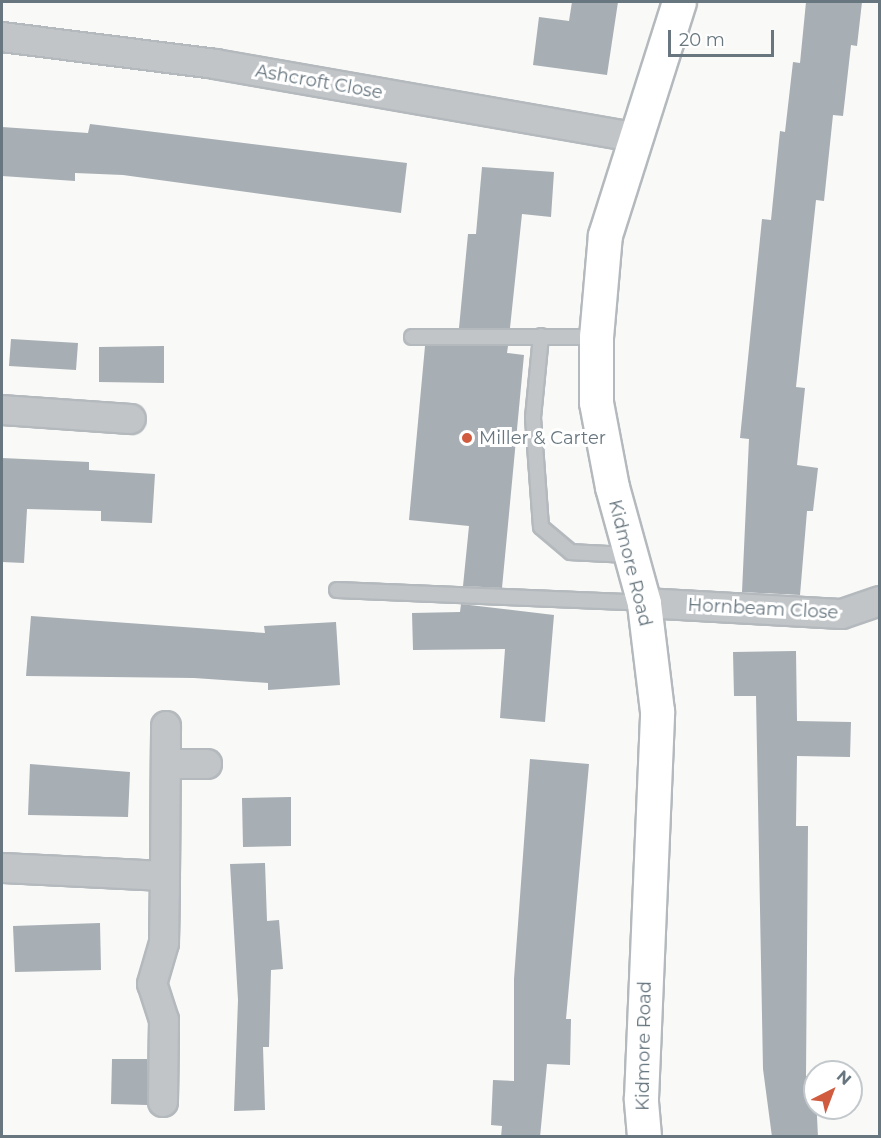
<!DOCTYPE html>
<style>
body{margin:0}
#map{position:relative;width:881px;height:1138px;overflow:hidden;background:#f9f9f7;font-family:Montserrat,sans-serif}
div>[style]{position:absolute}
.building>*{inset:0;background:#a7aeb4}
.roads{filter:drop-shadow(2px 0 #b4b9bd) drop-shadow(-2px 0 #b4b9bd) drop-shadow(0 2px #b4b9bd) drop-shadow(0 -2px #b4b9bd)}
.lane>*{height:14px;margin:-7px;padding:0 7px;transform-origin:7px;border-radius:7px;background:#c1c5c8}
.street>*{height:28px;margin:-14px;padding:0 14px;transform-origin:14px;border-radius:14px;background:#c1c5c8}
.secondary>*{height:33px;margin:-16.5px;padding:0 16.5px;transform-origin:16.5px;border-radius:16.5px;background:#fff}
.dots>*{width:16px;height:16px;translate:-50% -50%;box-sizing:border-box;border:3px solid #fff;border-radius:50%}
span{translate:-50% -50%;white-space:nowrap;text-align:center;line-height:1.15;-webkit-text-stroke:6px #fff;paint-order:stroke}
.street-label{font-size:18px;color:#67767f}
.poi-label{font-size:18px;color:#67767f}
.left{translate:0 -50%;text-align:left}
.frame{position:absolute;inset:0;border:3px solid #67767f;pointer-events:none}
.north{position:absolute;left:803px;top:1060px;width:60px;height:60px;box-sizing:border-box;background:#fff;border:2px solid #c2c8cc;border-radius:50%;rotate:42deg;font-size:16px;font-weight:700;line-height:24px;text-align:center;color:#67767f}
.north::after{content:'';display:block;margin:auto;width:21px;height:27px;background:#d15b3f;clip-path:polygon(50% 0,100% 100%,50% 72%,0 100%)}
.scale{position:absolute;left:668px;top:30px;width:106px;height:27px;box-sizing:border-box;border:3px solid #67767f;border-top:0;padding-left:8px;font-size:18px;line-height:21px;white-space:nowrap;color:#67767f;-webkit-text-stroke:4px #fff;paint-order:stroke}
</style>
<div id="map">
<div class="building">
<div style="clip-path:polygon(572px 2px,618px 2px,607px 75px,533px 65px,539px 17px,569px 21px)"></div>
<div style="clip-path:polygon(806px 2px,862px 2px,857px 46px,851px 45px,843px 116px,833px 115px,824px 201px,816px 200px,796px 387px,805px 388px,797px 465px,818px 468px,813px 511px,807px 511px,800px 595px,742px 592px,749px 439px,740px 438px,762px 219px,771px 220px,780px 131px,785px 132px,793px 62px,800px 63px)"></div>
<div style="clip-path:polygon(90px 124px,407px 163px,401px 213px,123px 175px,75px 173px,75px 181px,2px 176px,2px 127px,88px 133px)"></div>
<div style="clip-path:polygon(482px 167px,554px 172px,551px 217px,522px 214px,510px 328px,459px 328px,468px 234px,476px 234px)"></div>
<div style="clip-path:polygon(11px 339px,78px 343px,76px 370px,9px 366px)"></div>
<div style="clip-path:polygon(164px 346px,164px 383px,99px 382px,99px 347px)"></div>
<div style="clip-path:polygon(425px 346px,508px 346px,507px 353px,524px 355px,502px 588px,463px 586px,469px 526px,409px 520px)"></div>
<div style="clip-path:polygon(2px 458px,89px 462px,89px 470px,155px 474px,152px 523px,101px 521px,101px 511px,27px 509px,24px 563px,2px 562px)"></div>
<div style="clip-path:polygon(461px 604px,554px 615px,545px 722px,500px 718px,505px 649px,413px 650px,412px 613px,460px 612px)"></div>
<div style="clip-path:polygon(31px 616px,265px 633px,264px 626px,336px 622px,340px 685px,268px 690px,268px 683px,194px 678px,26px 676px)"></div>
<div style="clip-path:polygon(796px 651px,797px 721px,851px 722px,850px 757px,797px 756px,796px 826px,808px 826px,806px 1076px,815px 1076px,818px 1137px,772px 1137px,763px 1069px,756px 696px,734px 696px,733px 652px)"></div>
<div style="clip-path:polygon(530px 759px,589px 764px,566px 1019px,571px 1019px,570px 1065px,547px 1064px,540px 1137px,501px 1137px,502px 1126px,491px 1125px,493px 1080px,514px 1081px,514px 979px)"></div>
<div style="clip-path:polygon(30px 764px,130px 772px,128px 817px,28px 815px)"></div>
<div style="clip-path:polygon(291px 797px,291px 846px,243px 847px,242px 798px)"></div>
<div style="clip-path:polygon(265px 863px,267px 921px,279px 920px,283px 969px,271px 970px,269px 1047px,263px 1047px,265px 1110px,234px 1111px,238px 1000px,230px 864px)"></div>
<div style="clip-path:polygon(100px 923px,101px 970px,15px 972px,13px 926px)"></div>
<div style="clip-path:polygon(112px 1059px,147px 1059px,147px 1105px,111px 1104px)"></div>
</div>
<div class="roads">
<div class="lane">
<div style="left:541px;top:336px;width:82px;rotate:95.6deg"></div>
<div style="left:533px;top:418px;width:109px;rotate:85.8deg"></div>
<div style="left:541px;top:527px;width:39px;rotate:40deg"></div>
<div style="left:571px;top:552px;width:60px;rotate:2.9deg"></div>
<div style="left:412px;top:337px;width:184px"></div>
<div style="left:337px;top:590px;width:307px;rotate:2.4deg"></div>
</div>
<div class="street">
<div style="left:2px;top:37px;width:215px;rotate:7.2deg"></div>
<div style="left:215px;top:64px;width:425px;rotate:9.9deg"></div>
<div style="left:2px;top:410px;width:129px;rotate:4deg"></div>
<div style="left:644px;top:603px;width:198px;rotate:3.2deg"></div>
<div style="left:842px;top:614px;width:40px;rotate:-18.9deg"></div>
<div style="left:167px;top:764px;width:40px"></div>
<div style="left:2px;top:868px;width:163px;rotate:2.8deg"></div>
<div style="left:165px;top:876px;width:150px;rotate:-89.6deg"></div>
<div style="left:163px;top:1102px;width:82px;rotate:-89.3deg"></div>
<div style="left:164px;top:1020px;width:38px;rotate:-108deg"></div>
<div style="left:152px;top:984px;width:43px;rotate:-73.7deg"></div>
<div style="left:164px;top:943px;width:67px;rotate:-89.1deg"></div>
</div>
<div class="secondary">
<div style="left:644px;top:1136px;width:38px;rotate:-95deg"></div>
<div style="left:641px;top:1098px;width:387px;rotate:-87.6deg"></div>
<div style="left:657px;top:711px;width:109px;rotate:-96.9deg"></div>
<div style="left:644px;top:603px;width:120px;rotate:-105.4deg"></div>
<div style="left:612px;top:487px;width:86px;rotate:-100.7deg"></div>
<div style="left:596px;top:402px;width:65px;rotate:-90deg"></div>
<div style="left:596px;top:337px;width:102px;rotate:-85deg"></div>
<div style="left:605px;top:235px;width:244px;rotate:-72.4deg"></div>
</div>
</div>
<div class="dots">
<div style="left:467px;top:438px;background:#d15b3f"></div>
</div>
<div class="street-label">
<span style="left:319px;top:82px;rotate:10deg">Ashcroft Close</span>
<span style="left:630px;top:563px;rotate:76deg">Kidmore Road</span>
<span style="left:763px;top:609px;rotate:3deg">Hornbeam Close</span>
<span style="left:644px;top:1046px;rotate:-89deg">Kidmore Road</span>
</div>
<div class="poi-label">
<span class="left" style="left:479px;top:438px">Miller &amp; Carter</span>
</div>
<div class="frame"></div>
<div class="north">N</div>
<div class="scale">20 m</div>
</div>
